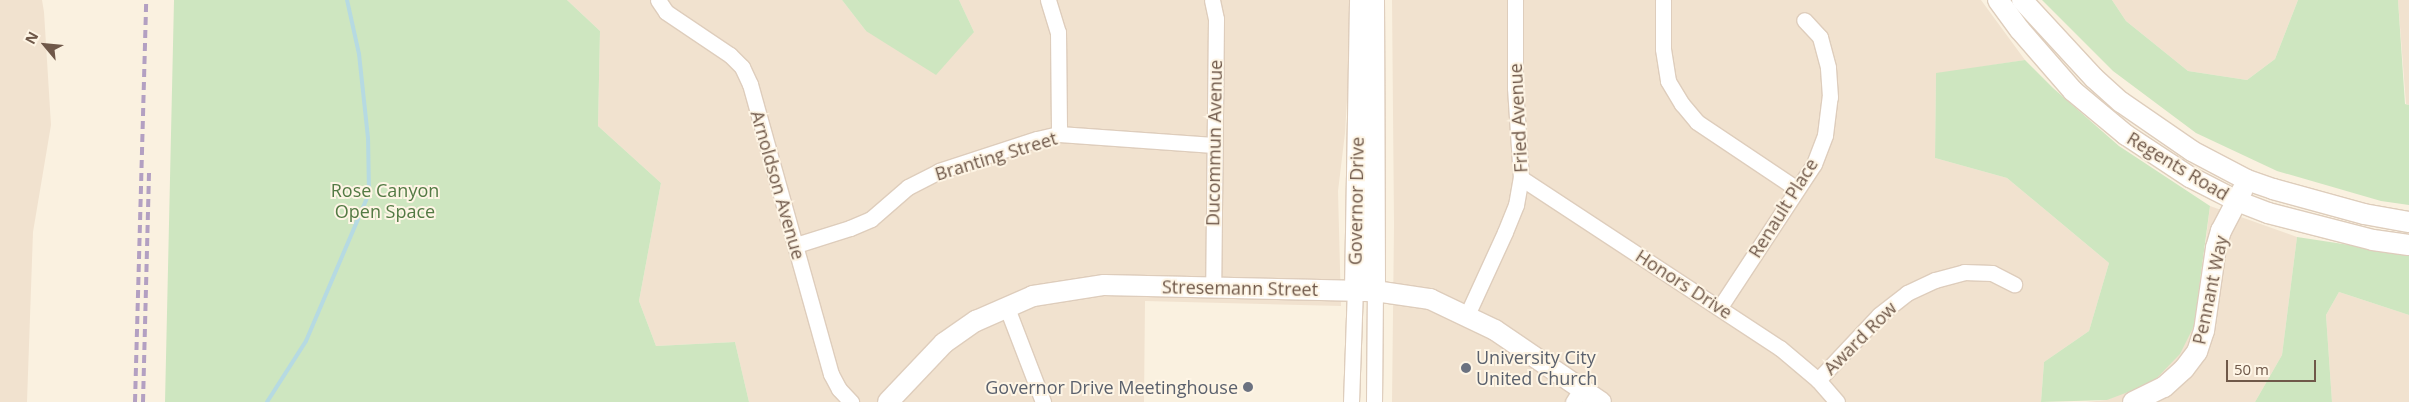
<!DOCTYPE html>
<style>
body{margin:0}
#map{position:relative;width:2409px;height:402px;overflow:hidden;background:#faf1e0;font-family:"Open Sans",sans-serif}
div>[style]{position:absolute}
.residential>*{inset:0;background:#f1e2cf}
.green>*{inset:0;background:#cee6c0}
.stream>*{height:4px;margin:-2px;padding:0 2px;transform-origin:2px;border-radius:2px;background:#b6dae2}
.roads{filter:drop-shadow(1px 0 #decdbc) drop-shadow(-1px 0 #decdbc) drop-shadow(0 1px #decdbc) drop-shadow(0 -1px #decdbc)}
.street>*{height:15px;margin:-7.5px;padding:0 7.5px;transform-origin:7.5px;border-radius:7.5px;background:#fff}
.secondary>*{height:20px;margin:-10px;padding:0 10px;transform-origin:10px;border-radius:10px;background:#fff}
.rail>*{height:4px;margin-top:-2px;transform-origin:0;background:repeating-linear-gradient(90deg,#b3a0c2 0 8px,transparent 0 13px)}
.dots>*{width:14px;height:14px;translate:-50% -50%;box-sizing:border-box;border:2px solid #fef5e5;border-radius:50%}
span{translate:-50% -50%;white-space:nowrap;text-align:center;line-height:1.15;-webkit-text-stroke:4px #fef5e5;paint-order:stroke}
.street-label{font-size:18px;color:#6f5849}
.park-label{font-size:18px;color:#537a44}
.worship-label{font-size:18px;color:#5b616d}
.left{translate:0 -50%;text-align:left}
.right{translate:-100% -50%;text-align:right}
.north{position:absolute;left:20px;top:20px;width:50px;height:50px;-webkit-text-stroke:4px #fef5e5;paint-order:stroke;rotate:298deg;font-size:14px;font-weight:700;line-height:20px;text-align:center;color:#6f5849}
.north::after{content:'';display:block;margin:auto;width:18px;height:22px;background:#6f5849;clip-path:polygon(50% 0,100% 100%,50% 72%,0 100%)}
.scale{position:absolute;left:2226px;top:360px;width:90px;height:22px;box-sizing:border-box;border:2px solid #6f5849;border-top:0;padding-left:6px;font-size:15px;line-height:18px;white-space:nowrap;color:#6f5849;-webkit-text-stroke:4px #fef5e5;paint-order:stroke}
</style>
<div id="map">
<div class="residential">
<div style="clip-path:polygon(0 0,42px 0,44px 12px,51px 125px,33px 232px,27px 402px,0 402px)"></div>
<div style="clip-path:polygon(567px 0,842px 0,866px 31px,974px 32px,959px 0,1353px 0,1345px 133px,1338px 191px,1341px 306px,1145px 301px,1144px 402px,749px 402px,735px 342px,656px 346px,639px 301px,661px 183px,598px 126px,600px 31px)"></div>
<div style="clip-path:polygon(1392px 0,1981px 0,2025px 60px,1936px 74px,1935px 158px,2007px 178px,2109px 263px,2089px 331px,2044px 362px,2041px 402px,1392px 402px,1394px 225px)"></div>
<div style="clip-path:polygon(2112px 0,2298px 0,2275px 59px,2247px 80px,2188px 71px,2126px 21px)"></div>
<div style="clip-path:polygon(2398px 0,2409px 0,2409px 105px,2406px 104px)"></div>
<div style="clip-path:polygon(2210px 206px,2297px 237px,2282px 355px,2255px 402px,2086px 402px,2107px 400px,2199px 296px)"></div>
<div style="clip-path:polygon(2339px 292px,2409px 315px,2409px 402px,2332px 402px,2326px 315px)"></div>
</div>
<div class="green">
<div style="clip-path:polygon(174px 0,567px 0,600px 31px,598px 126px,661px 183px,639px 301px,656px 346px,735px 342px,749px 402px,165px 402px)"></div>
<div style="clip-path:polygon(842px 0,959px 0,974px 32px,936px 75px,866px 31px)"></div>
<div style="clip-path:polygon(2042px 0,2112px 0,2126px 21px,2188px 71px,2247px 80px,2275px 59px,2298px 0,2398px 0,2405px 104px,2409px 105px,2409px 205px,2381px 201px,2277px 171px,2196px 133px,2113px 71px)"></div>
<div style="clip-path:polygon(2025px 60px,2053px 88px,2119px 146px,2210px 206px,2194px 326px,2180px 354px,2152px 383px,2107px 400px,2041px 402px,2044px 362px,2089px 331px,2109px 263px,2007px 178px,1935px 158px,1936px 73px)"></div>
<div style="clip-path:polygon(2297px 237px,2409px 254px,2409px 315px,2339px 292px,2326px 315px,2332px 402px,2255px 402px,2282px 355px)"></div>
</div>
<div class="stream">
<div style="left:267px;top:402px;width:72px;rotate:-57.4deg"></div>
<div style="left:306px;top:341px;width:161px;rotate:-66.9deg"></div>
<div style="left:369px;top:193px;width:55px;rotate:-91deg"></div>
<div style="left:368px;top:138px;width:84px;rotate:-96.1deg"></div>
<div style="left:359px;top:54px;width:55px;rotate:-102.5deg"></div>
</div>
<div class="roads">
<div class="street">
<div style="left:658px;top:0;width:14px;rotate:56deg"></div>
<div style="left:666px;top:12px;width:77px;rotate:33.9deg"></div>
<div style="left:730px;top:55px;width:17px;rotate:45deg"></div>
<div style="left:742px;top:67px;width:19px;rotate:65deg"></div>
<div style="left:750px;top:84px;width:301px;rotate:74.4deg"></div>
<div style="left:831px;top:374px;width:17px;rotate:62deg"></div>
<div style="left:839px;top:389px;width:18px;rotate:47deg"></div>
<div style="left:1048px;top:0;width:34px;rotate:73deg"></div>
<div style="left:1058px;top:32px;width:102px;rotate:89.4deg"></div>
<div style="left:1212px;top:0;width:19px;rotate:78deg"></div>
<div style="left:1216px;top:19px;width:268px;rotate:90.6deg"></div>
<div style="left:1663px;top:0;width:49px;rotate:90deg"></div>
<div style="left:1663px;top:49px;width:32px;rotate:81deg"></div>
<div style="left:1668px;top:81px;width:27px;rotate:59deg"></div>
<div style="left:1682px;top:104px;width:23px;rotate:50deg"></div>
<div style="left:1697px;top:122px;width:120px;rotate:33.8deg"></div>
<div style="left:1521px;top:178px;width:310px;rotate:33.3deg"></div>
<div style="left:1780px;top:348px;width:50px;rotate:40.1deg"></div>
<div style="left:1818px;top:380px;width:29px;rotate:49deg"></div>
<div style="left:796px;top:245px;width:57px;rotate:-17.5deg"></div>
<div style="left:850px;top:228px;width:23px;rotate:-23deg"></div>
<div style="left:871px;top:219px;width:49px;rotate:-40.9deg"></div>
<div style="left:908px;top:187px;width:35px;rotate:-27deg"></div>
<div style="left:939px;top:171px;width:103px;rotate:-18.1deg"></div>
<div style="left:1037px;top:139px;width:23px;rotate:-13deg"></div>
<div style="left:1059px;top:134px;width:155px;rotate:4.1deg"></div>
<div style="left:1720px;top:307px;width:171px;rotate:-56.7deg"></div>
<div style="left:1814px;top:164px;width:31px;rotate:-69deg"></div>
<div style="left:1825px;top:135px;width:38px;rotate:-83deg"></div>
<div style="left:1830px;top:97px;width:30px;rotate:-94deg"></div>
<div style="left:1828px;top:67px;width:31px;rotate:-105deg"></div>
<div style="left:1820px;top:37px;width:23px;rotate:-133deg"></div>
<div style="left:1007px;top:308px;width:101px;rotate:69deg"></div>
<div style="left:1467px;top:315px;width:91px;rotate:-65.4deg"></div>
<div style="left:1505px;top:232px;width:29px;rotate:-68deg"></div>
<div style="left:1516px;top:205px;width:27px;rotate:-80deg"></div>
<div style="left:1521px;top:178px;width:90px;rotate:-93.8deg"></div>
<div style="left:1515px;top:88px;width:88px;rotate:-90deg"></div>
<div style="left:1818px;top:380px;width:89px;rotate:-46.8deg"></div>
<div style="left:1879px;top:315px;width:36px;rotate:-38deg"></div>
<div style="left:1907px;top:293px;width:31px;rotate:-25deg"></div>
<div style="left:1935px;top:280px;width:30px;rotate:-15deg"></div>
<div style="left:1964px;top:272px;width:28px;rotate:2deg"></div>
<div style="left:1992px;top:273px;width:25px;rotate:27deg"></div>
<div style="left:1351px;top:402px;width:112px;rotate:-88deg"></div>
<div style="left:1374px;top:402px;width:111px;rotate:-89.5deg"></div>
<div style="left:1573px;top:402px;width:15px;rotate:-58deg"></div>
</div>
<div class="secondary">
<div style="left:1374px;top:0;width:291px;rotate:89.8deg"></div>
<div style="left:1998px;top:0;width:37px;rotate:54deg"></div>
<div style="left:2020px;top:30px;width:81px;rotate:49deg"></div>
<div style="left:2073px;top:91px;width:69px;rotate:39.7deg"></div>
<div style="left:2126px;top:135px;width:77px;rotate:33.3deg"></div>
<div style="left:2190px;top:177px;width:53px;rotate:27.1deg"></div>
<div style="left:2237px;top:201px;width:33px;rotate:21deg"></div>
<div style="left:2268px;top:213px;width:108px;rotate:14.4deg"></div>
<div style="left:2373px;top:240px;width:36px;rotate:8deg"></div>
<div style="left:2022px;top:0;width:106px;rotate:47.3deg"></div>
<div style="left:2094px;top:78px;width:36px;rotate:42deg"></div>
<div style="left:2121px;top:102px;width:86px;rotate:34.6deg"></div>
<div style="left:2192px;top:151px;width:62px;rotate:27.8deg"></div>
<div style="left:2247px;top:180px;width:28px;rotate:19deg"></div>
<div style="left:2273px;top:189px;width:94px;rotate:15.4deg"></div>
<div style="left:2364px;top:214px;width:46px;rotate:10.1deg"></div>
<div style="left:1355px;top:290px;width:290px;rotate:-89deg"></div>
<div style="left:888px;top:402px;width:81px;rotate:-46.5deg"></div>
<div style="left:944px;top:343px;width:39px;rotate:-35deg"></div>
<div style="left:976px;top:321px;width:62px;rotate:-23.7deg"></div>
<div style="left:1033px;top:296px;width:72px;rotate:-8.8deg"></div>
<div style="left:1104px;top:285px;width:271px;rotate:1.3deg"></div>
<div style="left:1375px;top:291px;width:56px;rotate:8.3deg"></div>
<div style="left:1430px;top:299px;width:72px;rotate:25.5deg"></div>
<div style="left:1495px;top:330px;width:128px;rotate:34.2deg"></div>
<div style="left:2133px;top:402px;width:34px;rotate:-26deg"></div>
<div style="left:2164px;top:387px;width:27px;rotate:-42deg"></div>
<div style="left:2184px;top:369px;width:21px;rotate:-53deg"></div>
<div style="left:2197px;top:352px;width:22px;rotate:-72deg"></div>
<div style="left:2204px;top:331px;width:84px;rotate:-81.8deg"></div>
<div style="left:2216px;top:248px;width:18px;rotate:-74deg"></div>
<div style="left:2221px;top:231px;width:47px;rotate:-62.4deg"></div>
</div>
</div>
<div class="rail">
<div style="left:135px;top:402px;width:402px;rotate:-88.4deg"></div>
<div style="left:143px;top:402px;width:230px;rotate:-88.5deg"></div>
</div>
<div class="dots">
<div style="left:1466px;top:368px;background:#6b7280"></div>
<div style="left:1248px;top:387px;background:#6b7280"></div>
</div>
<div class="street-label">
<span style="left:1518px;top:118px;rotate:-93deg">Fried Avenue</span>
<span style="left:1214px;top:143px;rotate:-89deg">Ducommun Avenue</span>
<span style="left:996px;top:156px;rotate:-17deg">Branting Street</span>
<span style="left:2178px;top:166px;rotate:31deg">Regents Road</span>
<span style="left:778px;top:185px;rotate:74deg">Arnoldson Avenue</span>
<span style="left:1356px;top:201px;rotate:-89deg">Governor Drive</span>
<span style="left:1783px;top:208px;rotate:-58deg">Renault Place</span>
<span style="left:1684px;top:284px;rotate:33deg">Honors Drive</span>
<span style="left:1240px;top:288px;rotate:1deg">Stresemann Street</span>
<span style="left:2210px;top:290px;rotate:-78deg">Pennant Way</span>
<span style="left:1860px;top:338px;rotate:-45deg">Award Row</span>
</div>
<div class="park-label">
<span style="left:385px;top:201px">Rose Canyon<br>Open Space</span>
</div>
<div class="worship-label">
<span class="left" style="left:1476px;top:368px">University City<br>United Church</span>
<span class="right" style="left:1238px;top:387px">Governor Drive Meetinghouse</span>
</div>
<div class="north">N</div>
<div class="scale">50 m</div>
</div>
